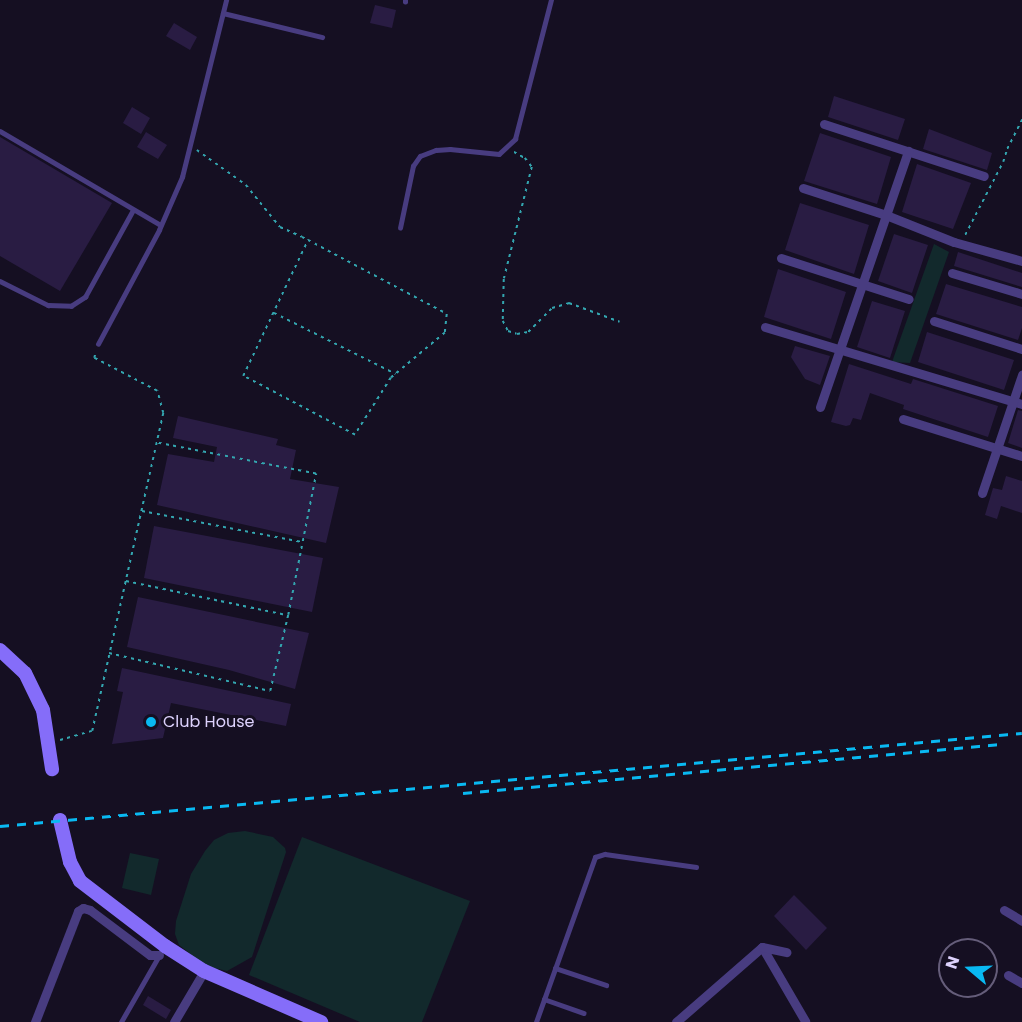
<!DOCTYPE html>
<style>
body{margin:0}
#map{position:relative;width:1022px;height:1022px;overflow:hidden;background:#150f22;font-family:Poppins,sans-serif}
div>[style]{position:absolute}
.green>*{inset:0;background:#12292c}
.building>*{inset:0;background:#291c43}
.path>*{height:1.5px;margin-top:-0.75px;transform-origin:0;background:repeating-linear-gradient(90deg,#33a6b0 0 3px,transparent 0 7.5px)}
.service>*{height:4.5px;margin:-2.25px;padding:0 2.25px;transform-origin:2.25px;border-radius:2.25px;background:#483c80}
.minor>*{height:9px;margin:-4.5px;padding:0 4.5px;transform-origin:4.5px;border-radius:4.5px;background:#483c80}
.secondary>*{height:14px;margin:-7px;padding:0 7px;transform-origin:7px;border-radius:7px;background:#856df9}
.rail>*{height:3px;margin-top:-1.5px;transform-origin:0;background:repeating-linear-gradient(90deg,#09b9f2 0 9px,transparent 0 17px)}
.dots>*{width:16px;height:16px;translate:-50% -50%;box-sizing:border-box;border:3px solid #150f22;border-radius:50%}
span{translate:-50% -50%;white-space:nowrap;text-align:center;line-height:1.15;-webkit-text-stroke:6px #150f22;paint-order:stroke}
.poi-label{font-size:16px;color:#ddd2fd}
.left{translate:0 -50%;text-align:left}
.north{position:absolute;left:938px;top:938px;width:60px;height:60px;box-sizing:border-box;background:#150f22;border:2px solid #655d7a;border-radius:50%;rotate:289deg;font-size:16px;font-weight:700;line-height:24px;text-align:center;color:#ddd2fd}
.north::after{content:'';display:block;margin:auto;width:21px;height:27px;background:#09b9f2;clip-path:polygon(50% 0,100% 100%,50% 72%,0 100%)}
</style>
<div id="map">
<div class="green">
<div style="clip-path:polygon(934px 244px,949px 252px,910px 363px,892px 362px)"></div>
<div style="clip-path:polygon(245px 831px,273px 837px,285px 848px,286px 852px,252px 957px,227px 971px,206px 966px,179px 945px,175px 934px,176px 921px,191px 874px,205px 851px,214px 840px,228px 833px)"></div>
<div style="clip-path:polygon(302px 837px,470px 901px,422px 1022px,360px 1022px,249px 975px)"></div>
<div style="clip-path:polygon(130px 853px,159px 859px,151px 895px,122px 888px)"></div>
</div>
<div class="building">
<div style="clip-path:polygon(375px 5px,396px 10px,392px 28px,370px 23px)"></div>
<div style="clip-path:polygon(174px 23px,197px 37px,190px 50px,166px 36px)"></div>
<div style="clip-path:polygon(834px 96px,905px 119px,898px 140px,828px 117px)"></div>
<div style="clip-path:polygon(132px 107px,150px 118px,141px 134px,123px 123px)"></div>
<div style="clip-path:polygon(929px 129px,992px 153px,987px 170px,923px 149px)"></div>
<div style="clip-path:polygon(146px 132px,167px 145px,158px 159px,137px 147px)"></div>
<div style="clip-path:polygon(820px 133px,891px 157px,877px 204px,804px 181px)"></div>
<div style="clip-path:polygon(0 137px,112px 203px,60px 291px,0 256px)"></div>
<div style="clip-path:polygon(917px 164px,971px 183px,953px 229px,902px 212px)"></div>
<div style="clip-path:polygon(800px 203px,869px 225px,854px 274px,785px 250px)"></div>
<div style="clip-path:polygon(894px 234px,928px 245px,912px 293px,878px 281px)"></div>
<div style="clip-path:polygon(958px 252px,1022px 273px,1022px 287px,954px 266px)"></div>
<div style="clip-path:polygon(778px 269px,846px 292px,831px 339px,764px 317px)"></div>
<div style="clip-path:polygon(946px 284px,1022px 307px,1022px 328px,1018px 340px,936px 314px)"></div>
<div style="clip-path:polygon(872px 301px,905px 311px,890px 358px,857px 347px)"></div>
<div style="clip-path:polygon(927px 332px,1014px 360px,1004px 390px,918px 362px)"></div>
<div style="clip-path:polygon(795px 346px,830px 356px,820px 385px,805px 379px,791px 357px)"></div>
<div style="clip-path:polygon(849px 364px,911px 384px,913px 379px,998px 406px,988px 437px,903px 409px,904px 405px,870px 393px,861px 420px,853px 418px,850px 425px,846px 426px,831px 422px)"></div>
<div style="clip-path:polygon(1018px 410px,1022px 411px,1022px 448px,1008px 443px)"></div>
<div style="clip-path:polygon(178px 416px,278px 439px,276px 445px,296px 450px,290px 479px,339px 487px,326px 543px,157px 505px,168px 454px,214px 462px,217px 447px,173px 438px)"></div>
<div style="clip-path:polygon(1006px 476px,1022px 481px,1022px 513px,1001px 506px,997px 519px,985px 515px,993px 488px,1002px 490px)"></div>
<div style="clip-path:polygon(154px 526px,323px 558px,312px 612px,144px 578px)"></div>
<div style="clip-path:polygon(138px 597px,309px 633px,295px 689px,229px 670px,127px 647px)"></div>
<div style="clip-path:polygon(122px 668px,291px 704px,286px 726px,171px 703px,163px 738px,112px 744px,123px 692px,117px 691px)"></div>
<div style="clip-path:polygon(794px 895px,827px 928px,806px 950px,774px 916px)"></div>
<div style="clip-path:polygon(148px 996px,171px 1010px,166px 1019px,143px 1005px)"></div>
</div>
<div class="path">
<div style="left:197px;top:150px;width:60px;rotate:35.5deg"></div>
<div style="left:246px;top:185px;width:54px;rotate:51deg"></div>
<div style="left:280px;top:227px;width:24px;rotate:24deg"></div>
<div style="left:302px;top:237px;width:7px;rotate:27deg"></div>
<div style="left:308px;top:240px;width:157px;rotate:28deg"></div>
<div style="left:447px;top:314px;width:19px;rotate:96deg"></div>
<div style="left:445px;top:333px;width:70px;rotate:140.2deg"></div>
<div style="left:391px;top:378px;width:67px;rotate:122.3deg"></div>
<div style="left:355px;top:435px;width:127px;rotate:-152.2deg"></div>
<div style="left:243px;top:376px;width:151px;rotate:-64.5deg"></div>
<div style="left:514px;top:152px;width:13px;rotate:29deg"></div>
<div style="left:525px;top:158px;width:11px;rotate:52deg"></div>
<div style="left:532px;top:167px;width:115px;rotate:104deg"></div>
<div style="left:504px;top:279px;width:42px;rotate:91.4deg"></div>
<div style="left:503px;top:321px;width:11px;rotate:63deg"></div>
<div style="left:508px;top:331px;width:9px;rotate:18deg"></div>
<div style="left:517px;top:334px;width:11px;rotate:-10deg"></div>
<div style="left:528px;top:332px;width:34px;rotate:-45deg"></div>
<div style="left:552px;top:308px;width:18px;rotate:-16deg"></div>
<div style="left:569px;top:303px;width:54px;rotate:20.4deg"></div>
<div style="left:965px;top:235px;width:82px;rotate:-62.5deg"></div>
<div style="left:1003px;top:162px;width:14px;rotate:-73deg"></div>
<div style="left:1007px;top:149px;width:33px;rotate:-63deg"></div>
<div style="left:274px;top:313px;width:136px;rotate:26.6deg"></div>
<div style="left:142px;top:511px;width:163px;rotate:11deg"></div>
<div style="left:126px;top:581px;width:164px;rotate:12deg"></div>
<div style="left:109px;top:653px;width:165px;rotate:13.3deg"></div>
<div style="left:270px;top:691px;width:78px;rotate:-76.7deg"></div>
<div style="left:288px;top:615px;width:144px;rotate:-78.8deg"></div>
<div style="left:316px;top:474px;width:162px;rotate:-169deg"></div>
<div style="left:60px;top:740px;width:33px;rotate:-16deg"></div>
<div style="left:92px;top:731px;width:326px;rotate:-77.4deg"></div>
<div style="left:163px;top:413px;width:23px;rotate:-105deg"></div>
<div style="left:157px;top:391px;width:71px;rotate:-152.4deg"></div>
<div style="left:94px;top:358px;width:7px;rotate:-74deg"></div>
</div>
<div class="service">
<div style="left:405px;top:2px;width:2px;rotate:-90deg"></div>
<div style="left:223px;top:13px;width:102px;rotate:13.6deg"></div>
<div style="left:0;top:131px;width:186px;rotate:30.3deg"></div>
<div style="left:400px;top:228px;width:63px;rotate:-78.2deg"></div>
<div style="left:413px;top:166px;width:12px;rotate:-55deg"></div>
<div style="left:420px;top:156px;width:17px;rotate:-21deg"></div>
<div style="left:436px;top:150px;width:14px;rotate:-4deg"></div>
<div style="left:450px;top:149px;width:49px;rotate:5.8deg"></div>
<div style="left:499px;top:154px;width:22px;rotate:-43deg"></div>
<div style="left:515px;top:139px;width:144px;rotate:-75.5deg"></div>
<div style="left:0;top:281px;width:54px;rotate:26.6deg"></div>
<div style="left:48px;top:305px;width:23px;rotate:2deg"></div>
<div style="left:71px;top:306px;width:17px;rotate:-33deg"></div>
<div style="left:85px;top:297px;width:99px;rotate:-61.1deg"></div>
<div style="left:98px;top:344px;width:129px;rotate:-61.8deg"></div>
<div style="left:159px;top:230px;width:58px;rotate:-66.5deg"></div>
<div style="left:182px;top:177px;width:182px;rotate:-76deg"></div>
<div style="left:555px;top:968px;width:54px;rotate:18.4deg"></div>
<div style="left:544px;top:999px;width:42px;rotate:19.3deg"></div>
<div style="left:121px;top:1022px;width:78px;rotate:-60.2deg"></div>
<div style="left:536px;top:1022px;width:175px;rotate:-70.3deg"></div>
<div style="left:595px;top:857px;width:10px;rotate:-17deg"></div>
<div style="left:605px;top:854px;width:92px;rotate:8.1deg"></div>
</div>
<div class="minor">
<div style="left:824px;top:124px;width:168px;rotate:18deg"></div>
<div style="left:803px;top:188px;width:87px;rotate:18deg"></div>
<div style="left:886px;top:215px;width:73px;rotate:21.7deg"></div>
<div style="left:954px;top:242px;width:71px;rotate:15.6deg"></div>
<div style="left:781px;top:258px;width:134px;rotate:17.8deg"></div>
<div style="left:952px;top:273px;width:73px;rotate:16.7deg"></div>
<div style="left:934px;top:321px;width:92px;rotate:17.7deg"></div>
<div style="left:765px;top:327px;width:268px;rotate:16.7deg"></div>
<div style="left:820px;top:407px;width:271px;rotate:-71deg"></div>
<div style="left:903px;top:419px;width:125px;rotate:17.3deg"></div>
<div style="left:982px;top:493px;width:125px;rotate:-71.3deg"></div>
<div style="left:1004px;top:910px;width:21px;rotate:31deg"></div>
<div style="left:762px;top:947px;width:86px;rotate:59.8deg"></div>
<div style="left:1008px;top:975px;width:16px;rotate:30deg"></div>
<div style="left:35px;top:1022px;width:119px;rotate:-68.8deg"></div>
<div style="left:78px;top:911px;width:6px;rotate:-31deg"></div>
<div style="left:83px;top:908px;width:7px;rotate:16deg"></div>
<div style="left:90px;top:910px;width:75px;rotate:36.9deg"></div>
<div style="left:150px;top:955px;width:9px"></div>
<div style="left:174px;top:1022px;width:59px;rotate:-59.5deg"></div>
<div style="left:676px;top:1022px;width:114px;rotate:-41.1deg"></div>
<div style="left:762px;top:947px;width:25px;rotate:12deg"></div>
</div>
<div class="secondary">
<div style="left:0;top:650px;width:34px;rotate:43deg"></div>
<div style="left:25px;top:673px;width:41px;rotate:64.1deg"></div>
<div style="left:43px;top:710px;width:60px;rotate:81.3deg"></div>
<div style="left:60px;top:820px;width:43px;rotate:76.6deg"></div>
<div style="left:70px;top:862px;width:21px;rotate:62deg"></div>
<div style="left:80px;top:881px;width:107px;rotate:37.4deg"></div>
<div style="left:165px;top:946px;width:46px;rotate:32.7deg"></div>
<div style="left:204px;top:971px;width:128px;rotate:23.6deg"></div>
</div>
<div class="rail">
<div style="left:463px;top:793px;width:540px;rotate:-5.2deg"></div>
<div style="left:0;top:826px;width:1026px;rotate:-5.2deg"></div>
</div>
<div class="dots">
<div style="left:151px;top:722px;background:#09b9f2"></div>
</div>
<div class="poi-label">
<span class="left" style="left:163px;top:722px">Club House</span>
</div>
<div class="north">N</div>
</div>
